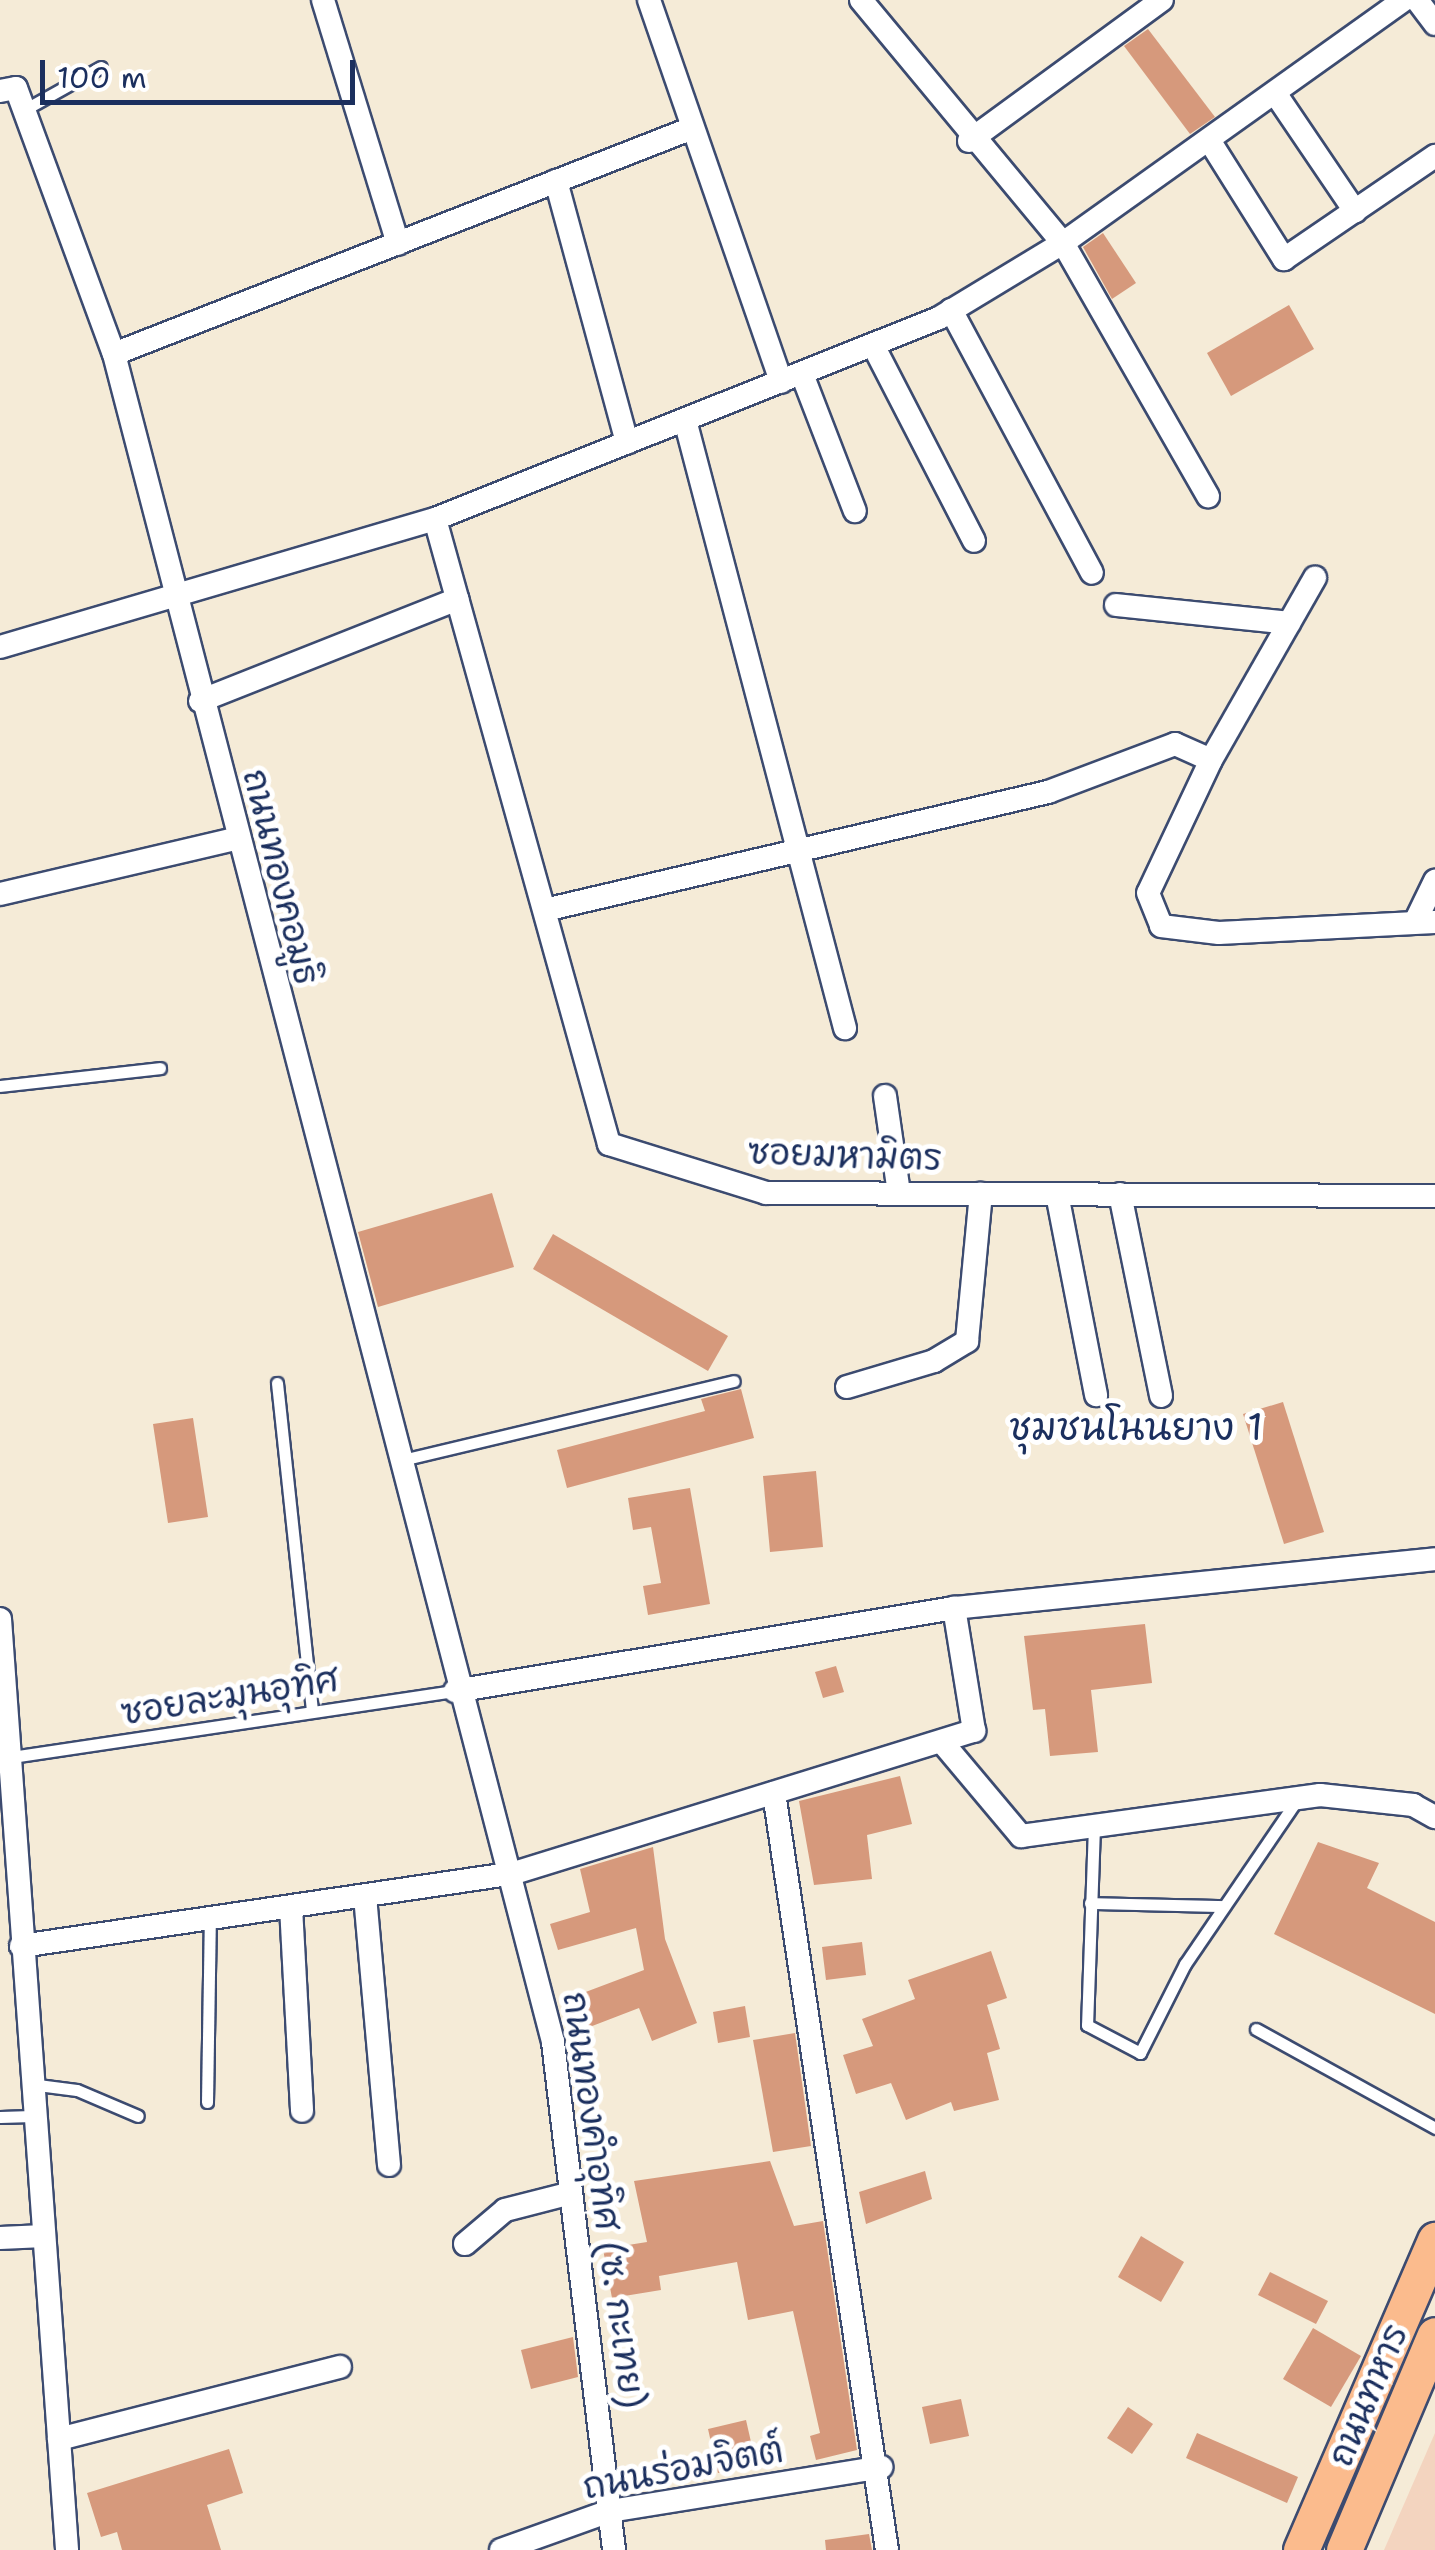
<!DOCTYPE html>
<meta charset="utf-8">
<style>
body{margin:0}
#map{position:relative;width:1435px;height:2550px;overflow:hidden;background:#f5ebd7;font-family:"Shantell Sans","Playpen Sans Thai",sans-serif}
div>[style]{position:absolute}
.built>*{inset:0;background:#f3d4bf}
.building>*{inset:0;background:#d6997c}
.roads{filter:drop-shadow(2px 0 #3c4b70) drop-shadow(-2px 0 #3c4b70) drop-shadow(0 2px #3c4b70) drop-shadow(0 -2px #3c4b70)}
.service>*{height:11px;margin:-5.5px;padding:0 5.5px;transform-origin:5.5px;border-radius:5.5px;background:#fff}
.minor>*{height:22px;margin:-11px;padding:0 11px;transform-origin:11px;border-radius:11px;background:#fff}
.primary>*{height:35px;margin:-17.5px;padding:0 17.5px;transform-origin:17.5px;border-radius:17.5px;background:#fbbb8d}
span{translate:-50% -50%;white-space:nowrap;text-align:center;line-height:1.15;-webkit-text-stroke:10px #fff;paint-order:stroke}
.street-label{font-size:35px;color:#1b2f5e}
.neighbourhood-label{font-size:38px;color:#1b2f5e}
.scale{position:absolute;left:40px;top:60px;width:315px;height:45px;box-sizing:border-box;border:5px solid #1b2f5e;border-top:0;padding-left:12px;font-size:30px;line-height:35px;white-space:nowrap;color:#1b2f5e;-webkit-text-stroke:8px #fff;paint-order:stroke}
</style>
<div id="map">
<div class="built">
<div style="clip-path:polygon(1435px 2433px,1435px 2550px,1384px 2550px)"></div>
</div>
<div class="building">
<div style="clip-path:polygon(1148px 29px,1215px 117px,1190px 134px,1124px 46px)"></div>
<div style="clip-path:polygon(1103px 233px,1136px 283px,1112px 299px,1083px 247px)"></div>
<div style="clip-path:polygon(1289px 305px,1314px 349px,1231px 396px,1207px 353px)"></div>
<div style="clip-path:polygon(492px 1193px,514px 1267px,378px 1307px,358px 1232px)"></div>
<div style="clip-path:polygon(553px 1234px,728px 1336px,708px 1371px,533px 1269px)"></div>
<div style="clip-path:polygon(741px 1389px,754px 1438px,567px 1488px,557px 1450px,705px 1411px,701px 1399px)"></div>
<div style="clip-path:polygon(1283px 1402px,1324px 1532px,1284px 1544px,1243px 1414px)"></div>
<div style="clip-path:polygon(193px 1418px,208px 1517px,168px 1523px,153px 1424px)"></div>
<div style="clip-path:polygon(816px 1471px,823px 1547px,770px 1552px,763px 1476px)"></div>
<div style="clip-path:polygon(690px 1488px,710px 1604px,648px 1615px,643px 1586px,661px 1583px,651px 1527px,633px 1530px,628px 1498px)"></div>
<div style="clip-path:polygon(1145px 1624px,1152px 1683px,1091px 1690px,1098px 1752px,1050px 1756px,1045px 1709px,1033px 1710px,1024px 1636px)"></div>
<div style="clip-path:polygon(836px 1666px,844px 1692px,823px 1698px,815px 1672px)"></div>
<div style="clip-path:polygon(900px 1776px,912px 1824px,867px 1835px,872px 1879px,814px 1885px,799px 1801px)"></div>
<div style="clip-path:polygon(1318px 1842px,1379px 1863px,1367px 1888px,1435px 1922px,1435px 2014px,1274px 1934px)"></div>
<div style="clip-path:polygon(653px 1847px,665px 1939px,697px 2023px,652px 2041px,639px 2008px,587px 2028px,575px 1996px,644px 1970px,636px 1928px,558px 1950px,550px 1924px,590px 1912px,580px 1869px)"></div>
<div style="clip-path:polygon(862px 1942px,866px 1975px,826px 1980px,822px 1947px)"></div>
<div style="clip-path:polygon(991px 1951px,1007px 1998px,987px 2005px,1000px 2049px,987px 2053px,999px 2100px,954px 2111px,951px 2102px,906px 2120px,891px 2083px,856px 2094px,843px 2055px,873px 2046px,862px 2019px,915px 1999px,908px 1980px)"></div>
<div style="clip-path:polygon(745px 2006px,750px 2037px,718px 2043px,713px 2012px)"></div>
<div style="clip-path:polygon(795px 2033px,811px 2146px,773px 2152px,753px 2040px)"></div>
<div style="clip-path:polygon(770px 2161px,794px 2226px,823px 2221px,857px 2450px,816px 2460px,810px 2436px,820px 2433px,793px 2311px,748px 2320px,737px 2262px,659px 2276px,661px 2290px,612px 2298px,603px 2249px,647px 2242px,634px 2181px)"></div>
<div style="clip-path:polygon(925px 2171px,932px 2199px,866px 2224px,859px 2192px)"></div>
<div style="clip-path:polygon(1141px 2236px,1184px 2262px,1161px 2302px,1118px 2277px)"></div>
<div style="clip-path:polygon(1270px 2272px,1328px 2301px,1316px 2324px,1258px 2295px)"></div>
<div style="clip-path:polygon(1313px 2328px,1361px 2356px,1331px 2407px,1283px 2379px)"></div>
<div style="clip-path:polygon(573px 2337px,578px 2377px,531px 2389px,521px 2350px)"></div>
<div style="clip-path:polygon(961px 2399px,969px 2436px,930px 2444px,922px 2407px)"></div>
<div style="clip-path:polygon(1128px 2407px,1153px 2424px,1132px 2454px,1107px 2438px)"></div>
<div style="clip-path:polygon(746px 2420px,756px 2464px,718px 2473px,708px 2429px)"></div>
<div style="clip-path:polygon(1197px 2433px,1298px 2477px,1287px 2503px,1186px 2458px)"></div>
<div style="clip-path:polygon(229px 2449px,243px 2493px,207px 2505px,221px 2550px,122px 2550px,117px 2532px,101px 2537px,87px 2493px)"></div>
<div style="clip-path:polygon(869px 2534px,872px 2550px,826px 2550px,825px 2540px)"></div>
</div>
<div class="roads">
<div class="service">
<div style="left:24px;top:110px;width:88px;rotate:-29.2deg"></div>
<div style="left:0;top:1086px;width:161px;rotate:-6.4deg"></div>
<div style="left:277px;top:1383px;width:330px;rotate:83.9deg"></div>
<div style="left:398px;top:1461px;width:345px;rotate:-13.4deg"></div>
<div style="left:12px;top:1757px;width:448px;rotate:-8.5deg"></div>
<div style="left:1094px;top:1826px;width:199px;rotate:92deg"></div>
<div style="left:1087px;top:2025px;width:60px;rotate:27.8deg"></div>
<div style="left:1140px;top:2053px;width:100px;rotate:-63.2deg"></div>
<div style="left:1185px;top:1964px;width:197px;rotate:-55.7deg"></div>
<div style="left:1090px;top:1903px;width:133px;rotate:1.3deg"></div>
<div style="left:1256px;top:2029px;width:205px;rotate:28.9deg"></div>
<div style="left:30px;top:2084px;width:47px;rotate:7.3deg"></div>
<div style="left:77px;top:2090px;width:66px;rotate:23.1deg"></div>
<div style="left:207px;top:2102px;width:184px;rotate:-89.1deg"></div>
<div style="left:0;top:2117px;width:32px;rotate:-2deg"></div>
</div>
<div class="minor">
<div style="left:323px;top:0;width:255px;rotate:72.9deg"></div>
<div style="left:649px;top:0;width:404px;rotate:70.9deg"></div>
<div style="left:861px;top:0;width:316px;rotate:50.3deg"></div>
<div style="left:1063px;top:243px;width:292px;rotate:60.2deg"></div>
<div style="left:1417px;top:0;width:30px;rotate:53deg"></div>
<div style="left:0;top:91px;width:16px;rotate:-11deg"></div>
<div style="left:16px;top:88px;width:283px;rotate:69.8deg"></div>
<div style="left:114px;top:354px;width:1744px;rotate:75.42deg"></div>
<div style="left:553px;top:2042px;width:512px;rotate:83.15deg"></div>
<div style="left:1275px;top:93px;width:143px;rotate:55.9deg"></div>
<div style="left:1209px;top:140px;width:141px;rotate:57.8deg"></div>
<div style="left:1284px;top:259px;width:183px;rotate:-34.3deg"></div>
<div style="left:969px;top:141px;width:239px;rotate:-36.2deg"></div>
<div style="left:556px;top:181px;width:271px;rotate:74.8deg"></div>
<div style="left:951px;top:310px;width:298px;rotate:61.8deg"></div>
<div style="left:874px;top:347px;width:218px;rotate:62.7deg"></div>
<div style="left:114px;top:354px;width:618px;rotate:-21.34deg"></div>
<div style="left:802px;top:374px;width:147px;rotate:68.9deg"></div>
<div style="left:685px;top:420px;width:629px;rotate:75.26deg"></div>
<div style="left:435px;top:519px;width:649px;rotate:74.44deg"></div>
<div style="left:609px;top:1144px;width:164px;rotate:17.3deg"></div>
<div style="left:766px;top:1193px;width:669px;rotate:0.26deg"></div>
<div style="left:1116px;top:605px;width:174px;rotate:5.9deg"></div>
<div style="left:0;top:647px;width:453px;rotate:-16.4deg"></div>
<div style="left:435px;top:519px;width:543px;rotate:-21.74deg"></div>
<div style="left:939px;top:318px;width:145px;rotate:-31.2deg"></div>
<div style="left:1063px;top:243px;width:419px;rotate:-35.5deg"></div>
<div style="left:200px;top:701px;width:277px;rotate:-21.6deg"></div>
<div style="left:1211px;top:760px;width:210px;rotate:-60.3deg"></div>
<div style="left:0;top:894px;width:240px;rotate:-13.2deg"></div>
<div style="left:549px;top:909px;width:513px;rotate:-13.2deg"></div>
<div style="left:1048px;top:792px;width:136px;rotate:-20.7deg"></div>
<div style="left:1175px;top:744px;width:39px;rotate:24deg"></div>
<div style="left:1211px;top:760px;width:147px;rotate:115.3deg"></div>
<div style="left:1148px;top:893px;width:35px;rotate:68deg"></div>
<div style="left:1161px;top:926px;width:58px;rotate:6.9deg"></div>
<div style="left:1219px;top:933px;width:216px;rotate:-2.9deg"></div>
<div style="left:1415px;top:922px;width:46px;rotate:-64deg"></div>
<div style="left:885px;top:1096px;width:98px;rotate:81.8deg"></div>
<div style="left:1057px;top:1194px;width:205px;rotate:79deg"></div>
<div style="left:1120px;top:1194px;width:206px;rotate:78.5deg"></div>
<div style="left:847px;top:1387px;width:91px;rotate:-16.6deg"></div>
<div style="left:934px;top:1361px;width:39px;rotate:-31deg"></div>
<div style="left:967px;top:1341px;width:148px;rotate:-84.6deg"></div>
<div style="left:0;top:1619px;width:933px;rotate:85.88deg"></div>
<div style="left:455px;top:1691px;width:506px;rotate:-9.44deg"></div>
<div style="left:954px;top:1608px;width:483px;rotate:-5.8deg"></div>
<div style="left:942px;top:1742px;width:123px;rotate:50deg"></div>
<div style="left:1021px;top:1836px;width:302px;rotate:-7.8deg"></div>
<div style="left:1320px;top:1795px;width:94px;rotate:6.1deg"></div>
<div style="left:1413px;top:1805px;width:25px;rotate:29deg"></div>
<div style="left:774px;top:1793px;width:765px;rotate:81.51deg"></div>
<div style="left:365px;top:1896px;width:270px;rotate:84.9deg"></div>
<div style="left:291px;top:1907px;width:204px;rotate:86.9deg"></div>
<div style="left:21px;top:1946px;width:495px;rotate:-8.4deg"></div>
<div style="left:511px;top:1874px;width:485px;rotate:-17.2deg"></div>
<div style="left:974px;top:1731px;width:125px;rotate:-99.2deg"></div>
<div style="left:0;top:2238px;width:44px;rotate:-2.6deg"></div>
<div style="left:465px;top:2244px;width:52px;rotate:-40.4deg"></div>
<div style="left:505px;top:2210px;width:68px;rotate:-14.4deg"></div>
<div style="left:59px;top:2439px;width:290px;rotate:-14.4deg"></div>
<div style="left:501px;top:2550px;width:116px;rotate:-19.7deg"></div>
<div style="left:610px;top:2511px;width:275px;rotate:-9.2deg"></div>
</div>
<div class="primary">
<div style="left:1301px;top:2550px;width:338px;rotate:-66.6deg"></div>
<div style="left:1344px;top:2550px;width:233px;rotate:-67.1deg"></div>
</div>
</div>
<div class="street-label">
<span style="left:281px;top:877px;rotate:76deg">ถนนทองคอมูธิ</span>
<span style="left:845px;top:1155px;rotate:2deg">ซอยมหามิตร</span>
<span style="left:229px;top:1696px;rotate:-9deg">ซอยละมุนอุทิศ</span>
<span style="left:604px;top:2200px;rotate:82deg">ถนนทองคำอุทิศ (ซ. กะเทย)</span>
<span style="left:1368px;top:2395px;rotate:-67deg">ถนนทหาร</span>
<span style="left:683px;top:2468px;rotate:-11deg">ถนนร่อมจิตต์</span>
</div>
<div class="neighbourhood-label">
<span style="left:1136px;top:1427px">ชุมชนโนนยาง 1</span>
</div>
<div class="scale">100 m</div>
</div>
